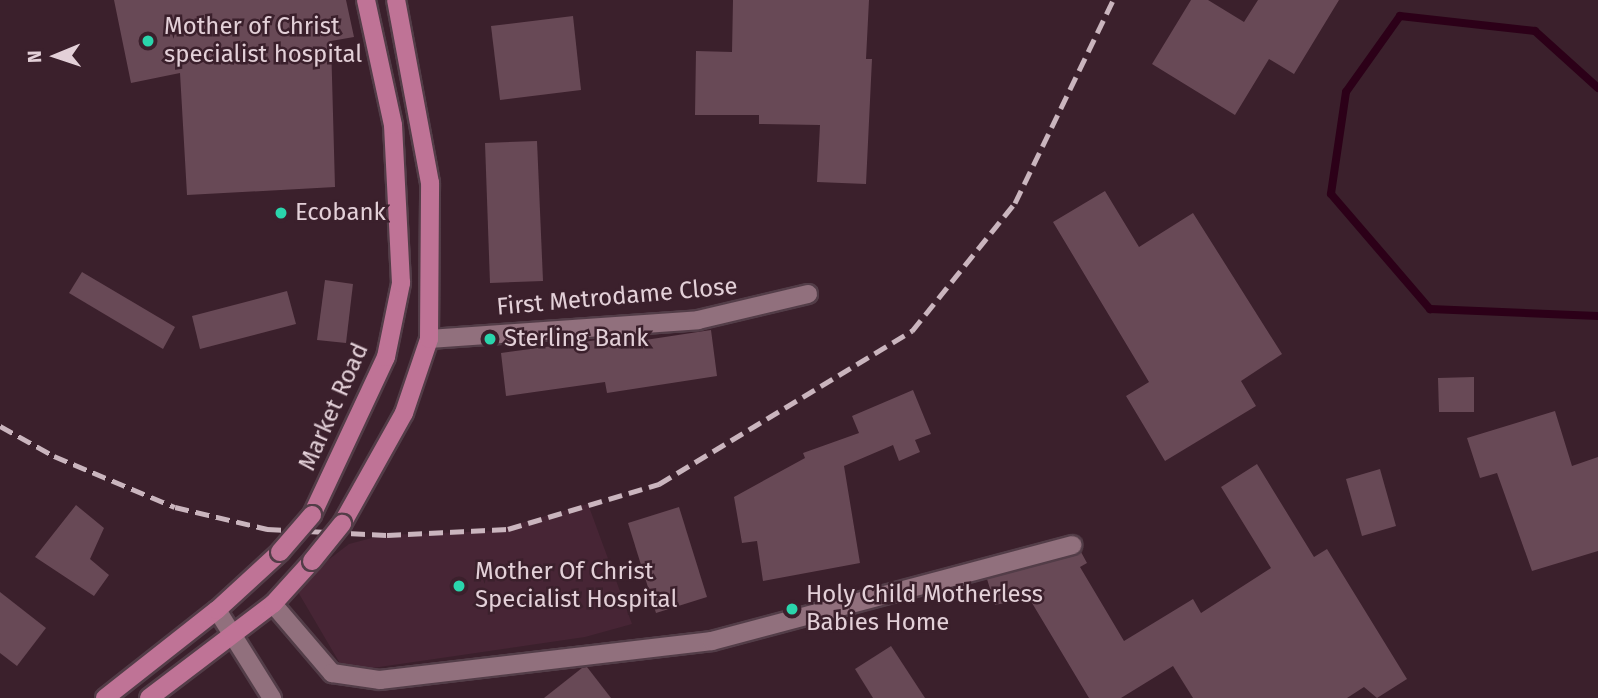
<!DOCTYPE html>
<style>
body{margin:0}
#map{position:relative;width:1598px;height:698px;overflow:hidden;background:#3b202c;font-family:"Fira Sans",sans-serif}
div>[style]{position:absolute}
.built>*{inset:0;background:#472535}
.stream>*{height:8px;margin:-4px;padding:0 4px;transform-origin:4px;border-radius:4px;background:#2c0018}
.building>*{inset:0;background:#684956}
.roads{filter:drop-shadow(2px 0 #533d48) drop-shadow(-2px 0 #533d48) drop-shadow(0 2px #533d48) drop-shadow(0 -2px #533d48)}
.street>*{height:18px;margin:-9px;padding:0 9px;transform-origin:9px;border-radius:9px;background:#91707d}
.primary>*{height:18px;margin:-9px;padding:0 9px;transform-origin:9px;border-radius:9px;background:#bf7396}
.rail>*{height:5px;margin-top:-2.5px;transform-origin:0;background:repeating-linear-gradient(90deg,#cab5be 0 14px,transparent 0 21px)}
.bridges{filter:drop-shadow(2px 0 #533d48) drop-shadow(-2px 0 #533d48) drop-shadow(0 2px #533d48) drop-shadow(0 -2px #533d48)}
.primary-bridge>*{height:18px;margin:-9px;padding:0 9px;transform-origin:9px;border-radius:9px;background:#bf7396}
.dots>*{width:19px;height:19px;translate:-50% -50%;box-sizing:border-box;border:4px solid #3b202c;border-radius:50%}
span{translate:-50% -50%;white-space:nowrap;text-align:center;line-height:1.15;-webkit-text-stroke:5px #3b202c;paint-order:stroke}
.poi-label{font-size:24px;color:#e3d0d8}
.left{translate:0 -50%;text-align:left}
.street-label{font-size:24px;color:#e3d0d8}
.north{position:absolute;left:21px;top:21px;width:70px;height:70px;-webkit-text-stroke:5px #3b202c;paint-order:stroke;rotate:268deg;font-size:19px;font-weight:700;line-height:28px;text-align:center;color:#e3d0d8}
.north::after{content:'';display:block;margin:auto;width:24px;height:32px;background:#e3d0d8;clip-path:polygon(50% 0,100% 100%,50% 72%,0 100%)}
</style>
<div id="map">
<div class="built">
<div style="clip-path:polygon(588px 504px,632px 624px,585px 637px,345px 672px,298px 592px,302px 580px,349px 544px,383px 535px,493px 531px)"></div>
</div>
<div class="stream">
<div style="left:1598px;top:88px;width:85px;rotate:-137.9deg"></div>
<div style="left:1535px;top:31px;width:136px;rotate:-173.7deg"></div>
<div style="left:1400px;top:16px;width:93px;rotate:125.4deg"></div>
<div style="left:1346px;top:92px;width:103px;rotate:98.4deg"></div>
<div style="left:1331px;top:194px;width:152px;rotate:49.3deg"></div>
<div style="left:1430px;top:309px;width:168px;rotate:2.4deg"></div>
</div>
<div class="building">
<div style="clip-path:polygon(114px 0,346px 0,354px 37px,331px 41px,335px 187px,187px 195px,180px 73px,131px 83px)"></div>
<div style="clip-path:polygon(733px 0,869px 0,866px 59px,872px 59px,866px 184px,817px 182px,820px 125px,759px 124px,759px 115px,695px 115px,696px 51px,732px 52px)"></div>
<div style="clip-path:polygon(1191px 0,1208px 0,1244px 22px,1258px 0,1339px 0,1294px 74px,1269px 59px,1235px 115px,1152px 64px)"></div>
<div style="clip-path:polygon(573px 16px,581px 90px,500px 100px,491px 26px)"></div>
<div style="clip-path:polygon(537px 141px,543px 281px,490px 283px,485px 143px)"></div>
<div style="clip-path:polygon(1105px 191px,1139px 247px,1193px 213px,1282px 354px,1241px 381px,1256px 406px,1165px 461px,1126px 396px,1149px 382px,1053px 222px)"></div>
<div style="clip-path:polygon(82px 272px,175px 327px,163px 349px,69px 293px)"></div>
<div style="clip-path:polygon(325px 280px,353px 284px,346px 343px,317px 340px)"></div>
<div style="clip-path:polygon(287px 291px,296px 324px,200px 349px,192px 316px)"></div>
<div style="clip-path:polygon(711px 330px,717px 376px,607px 393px,605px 382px,506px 396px,501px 353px,598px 340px,599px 347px)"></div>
<div style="clip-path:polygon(1474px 377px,1474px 412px,1439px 412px,1438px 378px)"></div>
<div style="clip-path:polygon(913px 390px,931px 434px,915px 440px,920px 452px,899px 461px,893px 445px,844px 466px,860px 563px,763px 581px,757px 541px,742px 543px,734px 497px,805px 458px,803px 453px,859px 433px,852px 416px)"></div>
<div style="clip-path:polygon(1555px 411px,1572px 466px,1598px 457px,1598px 551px,1532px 571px,1497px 473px,1480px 478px,1467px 438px)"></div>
<div style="clip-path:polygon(1257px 464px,1314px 557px,1327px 549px,1407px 679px,1377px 698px,1364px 687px,1347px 698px,1193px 698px,1173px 666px,1121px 698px,1089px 698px,1029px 598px,995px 605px,987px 579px,1081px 552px,1087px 563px,1080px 567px,1124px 641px,1193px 599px,1201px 613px,1271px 568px,1221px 487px)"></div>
<div style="clip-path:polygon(1380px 469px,1396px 526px,1362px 536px,1346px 479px)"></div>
<div style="clip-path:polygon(76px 505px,104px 528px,90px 559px,109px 575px,94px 596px,35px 557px)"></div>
<div style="clip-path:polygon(679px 507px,707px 597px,656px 613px,628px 523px)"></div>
<div style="clip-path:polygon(0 592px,46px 628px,17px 666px,0 653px)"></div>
<div style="clip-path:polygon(891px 646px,925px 698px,873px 698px,855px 669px)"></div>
<div style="clip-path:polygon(587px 667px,611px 698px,544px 698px,582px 668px)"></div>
</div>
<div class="roads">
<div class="street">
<div style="left:429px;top:339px;width:270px;rotate:-4deg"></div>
<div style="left:698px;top:320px;width:113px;rotate:-13.3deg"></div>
<div style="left:273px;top:604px;width:91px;rotate:49.5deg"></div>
<div style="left:332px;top:673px;width:49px;rotate:8.3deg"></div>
<div style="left:380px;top:680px;width:334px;rotate:-6.7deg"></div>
<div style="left:712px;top:641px;width:373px;rotate:-14.9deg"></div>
<div style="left:217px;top:610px;width:104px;rotate:58deg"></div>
</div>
<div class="primary">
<div style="left:312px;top:515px;width:174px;rotate:-64.9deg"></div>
<div style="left:386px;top:357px;width:76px;rotate:-78.5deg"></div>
<div style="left:401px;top:283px;width:158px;rotate:-92.9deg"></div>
<div style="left:393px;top:125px;width:128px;rotate:-102.2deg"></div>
<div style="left:342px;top:524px;width:127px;rotate:-60.8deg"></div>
<div style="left:404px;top:413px;width:78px;rotate:-71.3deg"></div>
<div style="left:429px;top:339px;width:156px;rotate:-89.6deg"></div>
<div style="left:430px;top:183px;width:186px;rotate:-100.5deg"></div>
<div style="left:105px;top:698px;width:142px;rotate:-38.2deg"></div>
<div style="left:217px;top:610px;width:86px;rotate:-42.6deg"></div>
<div style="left:149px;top:698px;width:156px;rotate:-37.2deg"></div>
<div style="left:273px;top:604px;width:58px;rotate:-47.8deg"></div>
</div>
</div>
<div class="rail">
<div style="left:0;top:426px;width:62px;rotate:29.1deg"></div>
<div style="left:54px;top:456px;width:131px;rotate:22.9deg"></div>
<div style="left:175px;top:507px;width:95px;rotate:13.4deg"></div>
<div style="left:267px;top:529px;width:120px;rotate:2.9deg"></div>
<div style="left:387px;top:535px;width:121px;rotate:-2.8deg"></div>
<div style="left:508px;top:529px;width:158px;rotate:-16.6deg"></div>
<div style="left:659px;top:484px;width:296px;rotate:-31.2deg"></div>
<div style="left:912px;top:331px;width:164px;rotate:-51.2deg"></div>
<div style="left:1015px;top:203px;width:225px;rotate:-64.2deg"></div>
</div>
<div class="bridges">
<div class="primary-bridge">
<div style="left:280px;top:552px;width:49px;rotate:-49.1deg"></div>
<div style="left:312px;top:561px;width:48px;rotate:-51deg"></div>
</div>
</div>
<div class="dots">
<div style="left:148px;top:41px;background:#2ad5ac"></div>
<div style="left:281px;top:213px;background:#2ad5ac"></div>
<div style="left:490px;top:339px;background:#2ad5ac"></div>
<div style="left:459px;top:586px;background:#2ad5ac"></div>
<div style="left:792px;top:609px;background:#2ad5ac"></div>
</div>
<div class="poi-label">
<span class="left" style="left:164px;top:41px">Mother of Christ<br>specialist hospital</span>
<span class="left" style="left:295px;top:213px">Ecobank</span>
<span class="left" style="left:504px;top:339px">Sterling Bank</span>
<span class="left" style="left:475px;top:586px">Mother Of Christ<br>Specialist Hospital</span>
<span class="left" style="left:806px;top:609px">Holy Child Motherless<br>Babies Home</span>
</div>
<div class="street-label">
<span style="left:617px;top:297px;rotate:-5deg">First Metrodame Close</span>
<span style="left:334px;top:407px;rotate:-66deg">Market Road</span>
</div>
<div class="north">N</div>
</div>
